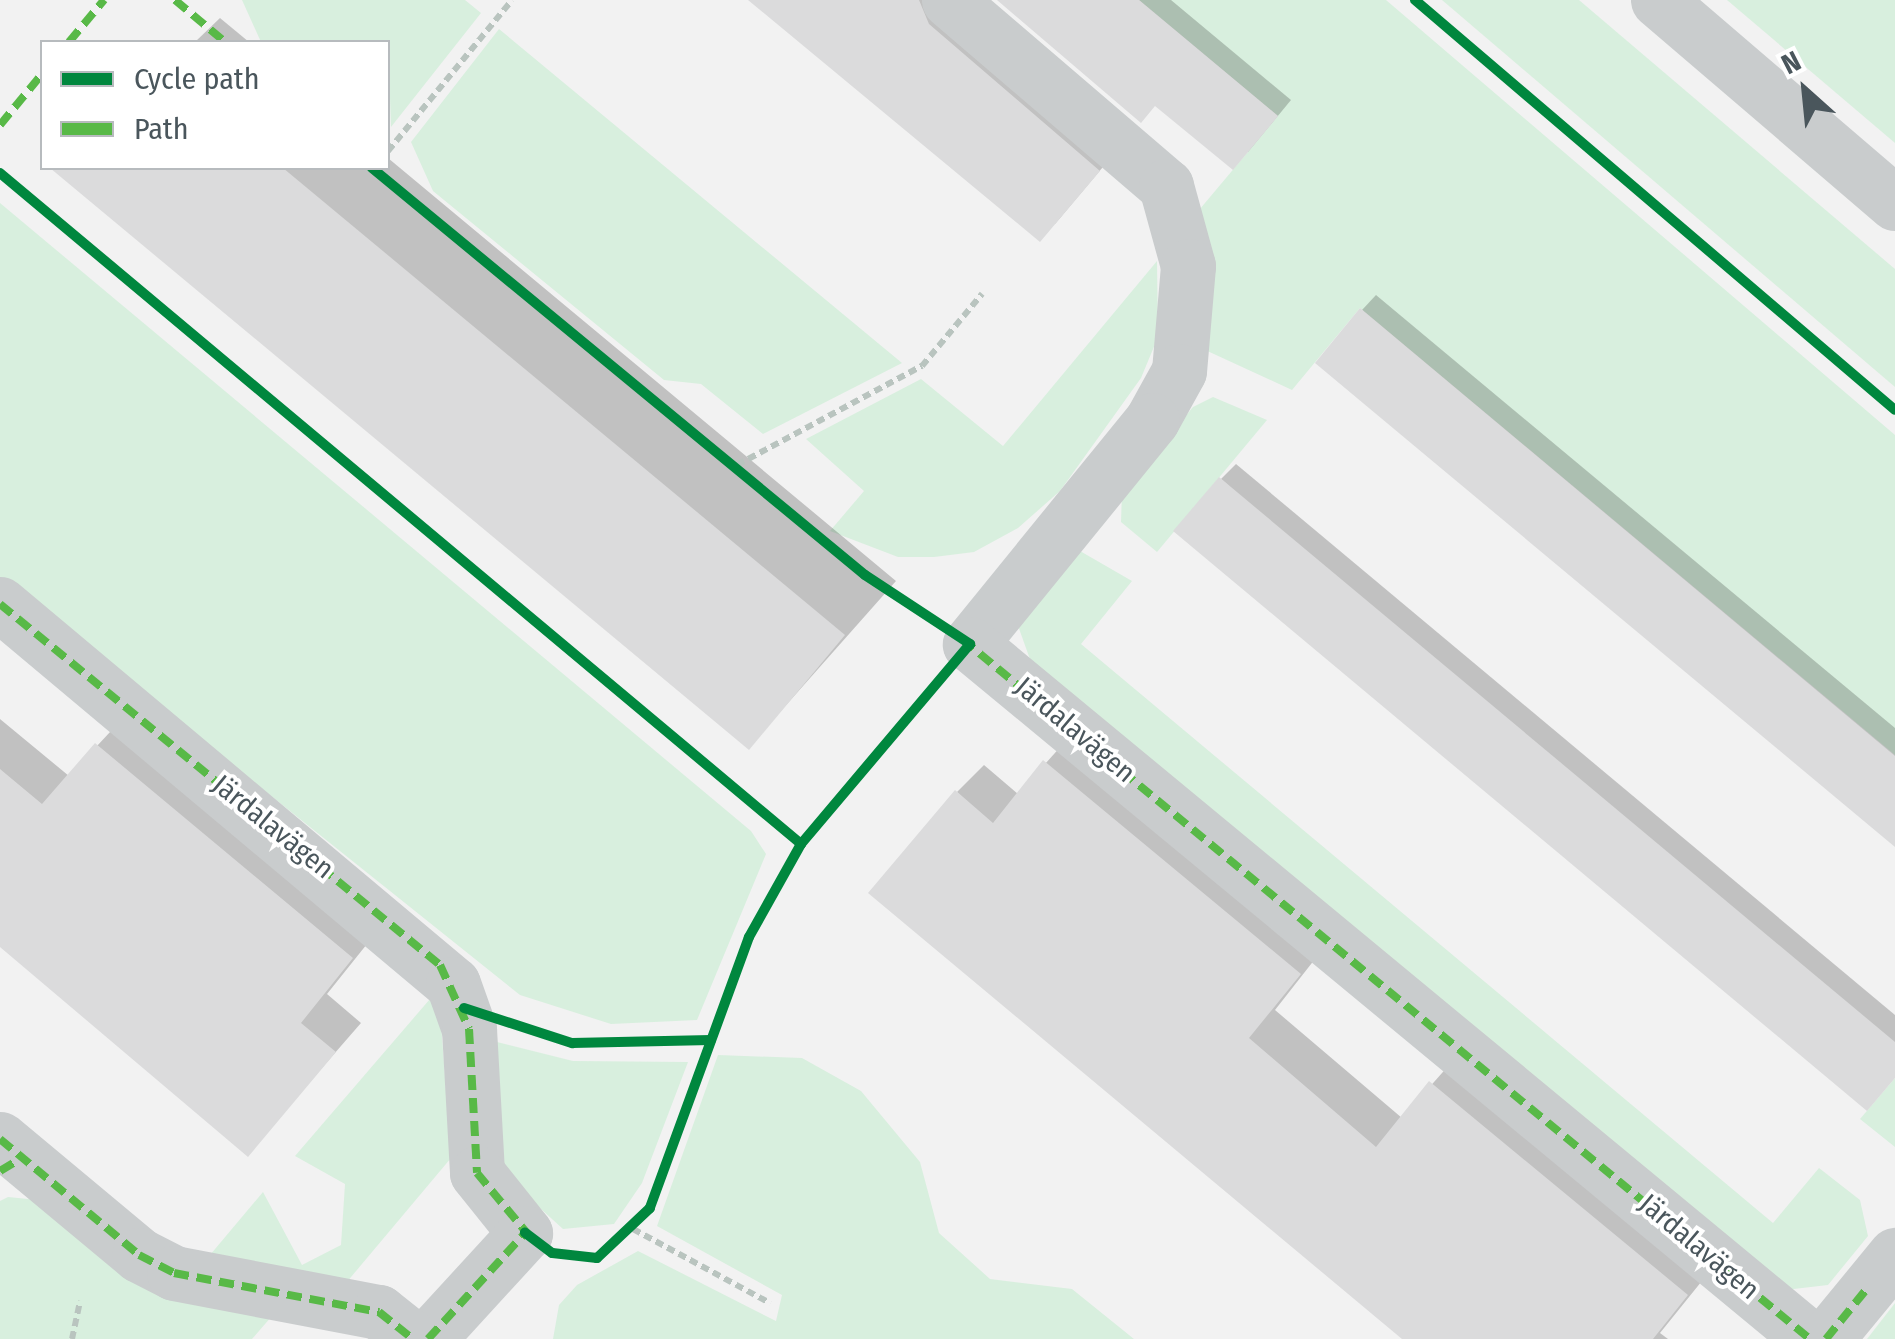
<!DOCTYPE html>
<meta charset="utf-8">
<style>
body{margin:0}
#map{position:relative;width:1895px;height:1339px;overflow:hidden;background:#f2f2f2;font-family:"Fira Sans Condensed",sans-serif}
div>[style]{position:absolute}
.green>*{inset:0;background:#d8efde}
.shadow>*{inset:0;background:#0003}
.building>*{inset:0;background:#dbdbdc}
.path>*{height:6px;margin-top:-3px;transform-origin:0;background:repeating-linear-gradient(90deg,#b9c4bf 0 8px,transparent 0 13px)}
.minor>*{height:55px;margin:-27.5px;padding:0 27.5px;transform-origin:27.5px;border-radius:27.5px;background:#c9cccd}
.quiet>*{height:8px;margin-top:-4px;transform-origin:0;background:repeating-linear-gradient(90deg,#58b947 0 15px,transparent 0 23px)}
.cycleway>*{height:10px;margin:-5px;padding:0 5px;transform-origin:5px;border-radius:5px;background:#00873e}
span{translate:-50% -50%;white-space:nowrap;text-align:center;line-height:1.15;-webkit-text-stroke:8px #fff;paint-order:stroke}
.street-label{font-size:28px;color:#4a565c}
.legend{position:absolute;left:40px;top:40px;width:350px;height:130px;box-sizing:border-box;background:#fff;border:2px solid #b7bbbe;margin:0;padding:12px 18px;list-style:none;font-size:30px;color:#4a565c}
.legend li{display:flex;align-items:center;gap:20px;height:50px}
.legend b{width:50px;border:2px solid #b7bbbe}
.north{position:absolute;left:1755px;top:40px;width:100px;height:100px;-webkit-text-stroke:8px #fff;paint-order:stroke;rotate:333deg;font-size:28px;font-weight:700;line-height:40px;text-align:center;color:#4a565c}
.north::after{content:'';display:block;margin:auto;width:35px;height:45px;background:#4a565c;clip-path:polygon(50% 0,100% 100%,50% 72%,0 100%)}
</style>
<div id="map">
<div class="green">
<div style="clip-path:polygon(242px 0,465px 0,481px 13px,391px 127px,388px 42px,261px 42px)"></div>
<div style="clip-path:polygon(1139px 0,1386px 0,1895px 435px,1895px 755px,1360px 308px,1292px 390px,1203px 349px,1189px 222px,1278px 116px)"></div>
<div style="clip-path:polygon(1442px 0,1579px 0,1895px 269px,1895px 387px)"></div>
<div style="clip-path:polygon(1727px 0,1895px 0,1895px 143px)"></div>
<div style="clip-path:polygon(499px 29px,902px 363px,763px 434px,701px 384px,664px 380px,433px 191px,411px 142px)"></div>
<div style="clip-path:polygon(0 203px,751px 831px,766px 854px,697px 1020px,611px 1024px,520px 995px,0 579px)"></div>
<div style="clip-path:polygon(1157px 261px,1158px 337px,1141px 378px,1060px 491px,1018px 528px,974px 552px,934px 557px,898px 557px,830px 531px,864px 491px,806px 439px,921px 379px,1003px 446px)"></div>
<div style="clip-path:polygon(1213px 397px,1267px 420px,1157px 552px,1121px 522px,1122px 492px,1193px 407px)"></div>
<div style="clip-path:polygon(1080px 551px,1132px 581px,1081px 644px,1773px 1223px,1819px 1168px,1860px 1200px,1868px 1236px,1828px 1285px,1785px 1290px,1031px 662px,1017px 623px)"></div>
<div style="clip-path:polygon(430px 999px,441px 1023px,451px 1158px,346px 1283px,210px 1255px,263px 1192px,302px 1265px,341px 1245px,345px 1184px,295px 1156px)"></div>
<div style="clip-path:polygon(493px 1041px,573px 1061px,688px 1062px,642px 1183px,614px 1224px,563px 1229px,509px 1180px,494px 1145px)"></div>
<div style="clip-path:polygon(718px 1055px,802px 1058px,861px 1091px,920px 1162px,939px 1233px,990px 1279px,1072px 1289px,1134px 1339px,553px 1339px,559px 1305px,577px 1285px,638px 1251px,776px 1321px,782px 1295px,657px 1226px)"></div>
<div style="clip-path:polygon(1895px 1078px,1895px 1147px,1860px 1119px)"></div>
<div style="clip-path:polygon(8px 1197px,38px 1200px,272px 1316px,252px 1339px,0 1339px,0 1201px)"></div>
<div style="clip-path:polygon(1895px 1303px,1895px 1339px,1867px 1339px)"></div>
</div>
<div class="shadow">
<div style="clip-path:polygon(752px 0,940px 0,1113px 155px,1055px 224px)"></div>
<div style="clip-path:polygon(1001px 0,1171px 0,1291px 100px,1248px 152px)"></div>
<div style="clip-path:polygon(220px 18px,249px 42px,195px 42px)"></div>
<div style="clip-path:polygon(388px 158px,896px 581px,749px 747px,74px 184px,87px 168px,388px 168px)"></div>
<div style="clip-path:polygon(1376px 295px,1895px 728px,1895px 844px,1362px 310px)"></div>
<div style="clip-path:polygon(1236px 464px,1895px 1015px,1895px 1077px,1221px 479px)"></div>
<div style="clip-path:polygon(124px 717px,379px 929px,327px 994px,361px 1023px,248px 1153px,0 946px,0 719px,69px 776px)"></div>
<div style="clip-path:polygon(1072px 734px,1326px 945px,1275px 1010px,1402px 1118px,1458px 1055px,1714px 1266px,1660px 1333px,1668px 1339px,1406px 1339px,957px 792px,984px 765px,1018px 794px)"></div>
</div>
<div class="building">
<div style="clip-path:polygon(748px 0,919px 0,929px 24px,1100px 171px,1040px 242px)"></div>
<div style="clip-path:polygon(997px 0,1139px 0,1278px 116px,1233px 170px,1155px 106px,1141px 123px)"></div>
<div style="clip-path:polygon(50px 168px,283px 168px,845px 635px,749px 750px)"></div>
<div style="clip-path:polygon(1360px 308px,1895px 756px,1895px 847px,1315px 363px)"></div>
<div style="clip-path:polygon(1219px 477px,1895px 1042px,1895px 1078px,1867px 1111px,1173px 531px)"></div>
<div style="clip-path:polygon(95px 743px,353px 958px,301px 1023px,336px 1052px,248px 1157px,0 947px,0 769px,42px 804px)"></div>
<div style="clip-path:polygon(1043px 760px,1301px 974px,1249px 1038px,1376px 1147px,1429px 1081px,1688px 1295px,1653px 1339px,1402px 1339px,868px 893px,955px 790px,993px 823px)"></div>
</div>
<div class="path">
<div style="left:388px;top:151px;width:195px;rotate:-50.6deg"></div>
<div style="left:373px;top:168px;width:1px"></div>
<div style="left:737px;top:465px;width:210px;rotate:-28.2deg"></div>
<div style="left:922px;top:366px;width:94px;rotate:-50.2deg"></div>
<div style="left:633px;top:1229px;width:156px;rotate:28.4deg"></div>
<div style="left:72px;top:1339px;width:39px;rotate:-78deg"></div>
</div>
<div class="minor">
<div style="left:949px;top:0;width:286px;rotate:40.6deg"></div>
<div style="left:1166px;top:186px;width:83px;rotate:74.6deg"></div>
<div style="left:1188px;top:266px;width:105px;rotate:94.9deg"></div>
<div style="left:1179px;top:371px;width:56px;rotate:118.9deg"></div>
<div style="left:1152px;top:420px;width:289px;rotate:129.1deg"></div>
<div style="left:970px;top:644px;width:1090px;rotate:39.6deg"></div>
<div style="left:1658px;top:0;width:312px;rotate:40.6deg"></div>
<div style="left:0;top:604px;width:591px;rotate:39.99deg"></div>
<div style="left:453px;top:984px;width:48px;rotate:70.4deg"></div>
<div style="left:469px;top:1029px;width:144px;rotate:86.8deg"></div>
<div style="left:477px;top:1173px;width:77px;rotate:51.3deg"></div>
<div style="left:525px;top:1233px;width:144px;rotate:132.5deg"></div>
<div style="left:0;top:1139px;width:181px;rotate:39.8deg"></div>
<div style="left:139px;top:1255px;width:39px;rotate:27deg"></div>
<div style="left:174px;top:1273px;width:209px;rotate:10.8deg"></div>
<div style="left:379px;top:1312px;width:43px;rotate:38.5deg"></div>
<div style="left:1826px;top:1339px;width:109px;rotate:-50.6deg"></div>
</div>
<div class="quiet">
<div style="left:175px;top:0;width:65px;rotate:40deg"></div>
<div style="left:69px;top:42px;width:55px;rotate:-50.2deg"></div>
<div style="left:0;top:125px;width:66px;rotate:-50.5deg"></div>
<div style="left:0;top:604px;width:569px;rotate:39.37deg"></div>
<div style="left:440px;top:965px;width:70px;rotate:65.6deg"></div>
<div style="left:469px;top:1029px;width:144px;rotate:86.8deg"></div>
<div style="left:477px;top:1173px;width:85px;rotate:50.3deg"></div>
<div style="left:962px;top:639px;width:1100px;rotate:39.54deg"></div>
<div style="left:0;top:1139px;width:181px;rotate:39.8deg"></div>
<div style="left:139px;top:1255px;width:39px;rotate:27deg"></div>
<div style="left:174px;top:1273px;width:209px;rotate:10.8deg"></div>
<div style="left:379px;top:1312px;width:43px;rotate:38.5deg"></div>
<div style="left:0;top:1171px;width:26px;rotate:-31deg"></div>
<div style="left:428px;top:1339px;width:144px;rotate:-47.5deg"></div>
<div style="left:1826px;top:1339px;width:62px;rotate:-50.9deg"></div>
</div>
<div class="cycleway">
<div style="left:1415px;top:0;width:631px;rotate:40.5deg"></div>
<div style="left:372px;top:168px;width:639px;rotate:39.54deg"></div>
<div style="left:865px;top:575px;width:126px;rotate:33.3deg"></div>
<div style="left:970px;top:644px;width:262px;rotate:130.2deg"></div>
<div style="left:801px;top:844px;width:107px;rotate:119.2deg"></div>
<div style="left:749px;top:937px;width:289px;rotate:110.1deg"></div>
<div style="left:650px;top:1208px;width:73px;rotate:136.7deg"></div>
<div style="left:597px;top:1258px;width:45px;rotate:-173.7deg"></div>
<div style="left:552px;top:1253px;width:34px;rotate:-143deg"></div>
<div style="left:0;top:173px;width:1045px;rotate:39.95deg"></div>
<div style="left:464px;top:1008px;width:114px;rotate:18deg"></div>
<div style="left:572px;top:1043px;width:139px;rotate:-1.2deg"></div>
</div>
<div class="street-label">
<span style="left:1075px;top:730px;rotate:40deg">Järdalavägen</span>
<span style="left:273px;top:827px;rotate:39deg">Järdalavägen</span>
<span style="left:1699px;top:1247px;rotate:40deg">Järdalavägen</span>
</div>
<ul class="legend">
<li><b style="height:12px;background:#00873e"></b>Cycle path</li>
<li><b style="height:12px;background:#58b947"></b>Path</li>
</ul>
<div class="north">N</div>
</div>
